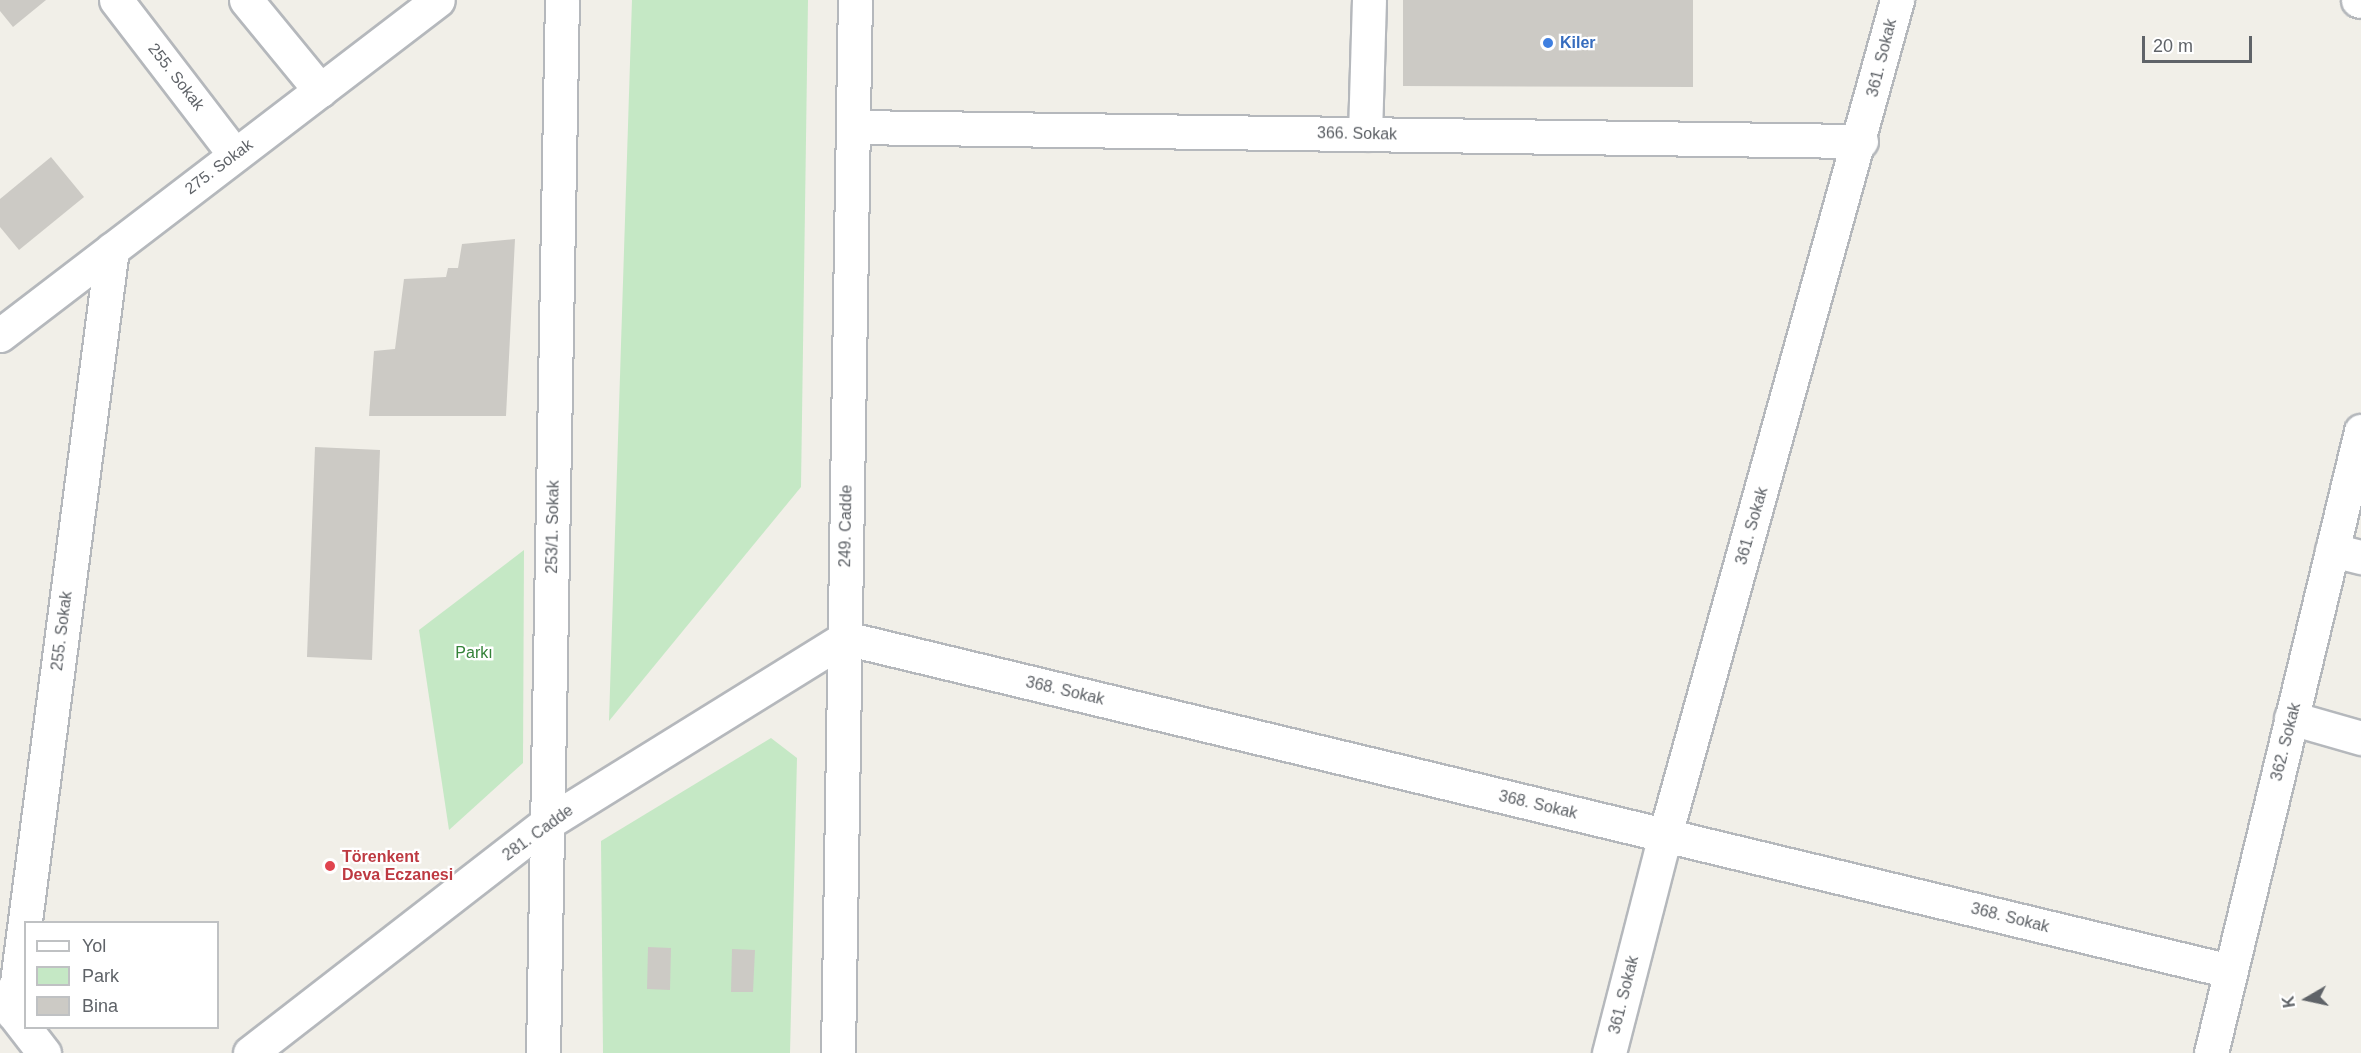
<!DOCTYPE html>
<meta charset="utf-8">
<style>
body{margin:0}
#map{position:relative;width:2361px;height:1053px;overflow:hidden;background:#f1efe8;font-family:Arial,sans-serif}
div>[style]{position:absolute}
.green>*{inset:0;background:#c5e8c5}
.building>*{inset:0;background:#cccac5}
.roads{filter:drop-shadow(2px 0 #b5b8bc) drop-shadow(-2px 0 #b5b8bc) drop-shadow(0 2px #b5b8bc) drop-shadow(0 -2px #b5b8bc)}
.minor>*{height:33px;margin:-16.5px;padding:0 16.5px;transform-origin:16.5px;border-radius:16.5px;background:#fff}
.dots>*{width:16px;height:16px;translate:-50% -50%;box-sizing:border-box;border:3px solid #fff;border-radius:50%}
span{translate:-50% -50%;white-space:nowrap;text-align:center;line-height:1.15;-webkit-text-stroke:4.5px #fff;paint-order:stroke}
.shop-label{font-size:16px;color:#366cbe;font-weight:700}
.left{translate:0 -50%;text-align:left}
.street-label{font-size:16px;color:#5f6368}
.park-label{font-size:16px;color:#348238}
.health-label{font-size:16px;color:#be3a42;font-weight:700}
.legend{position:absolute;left:24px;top:921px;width:195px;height:108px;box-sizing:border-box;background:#fff;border:2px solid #bfc1c3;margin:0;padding:8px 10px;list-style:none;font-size:18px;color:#5f6368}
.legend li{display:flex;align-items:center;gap:12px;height:30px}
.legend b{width:30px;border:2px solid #bfc1c3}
.north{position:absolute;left:2277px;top:969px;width:60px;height:60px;-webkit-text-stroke:4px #fff;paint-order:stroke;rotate:261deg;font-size:16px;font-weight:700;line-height:24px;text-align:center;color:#5f6368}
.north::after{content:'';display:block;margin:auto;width:21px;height:27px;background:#5f6368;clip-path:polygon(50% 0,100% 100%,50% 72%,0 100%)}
.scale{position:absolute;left:2142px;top:36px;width:110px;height:27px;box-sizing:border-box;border:3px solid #5f6368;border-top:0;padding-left:8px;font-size:18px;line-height:21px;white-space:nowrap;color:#5f6368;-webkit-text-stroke:4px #fff;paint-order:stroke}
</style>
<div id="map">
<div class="green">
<div style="clip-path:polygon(632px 0,808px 0,801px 487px,609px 721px)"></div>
<div style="clip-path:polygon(524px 550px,523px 763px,449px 830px,419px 630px)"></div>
<div style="clip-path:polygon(771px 738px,797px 758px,790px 1053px,603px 1053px,601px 841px)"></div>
</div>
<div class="building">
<div style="clip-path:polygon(0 0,46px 0,13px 27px,0 11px)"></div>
<div style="clip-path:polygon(1403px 0,1693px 0,1693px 87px,1403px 86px)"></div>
<div style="clip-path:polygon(51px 157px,84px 197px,19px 250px,0 227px,0 199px)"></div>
<div style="clip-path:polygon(515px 239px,506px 416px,369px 416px,374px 351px,395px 349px,404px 279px,446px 277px,448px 268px,458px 268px,462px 244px)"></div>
<div style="clip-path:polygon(315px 447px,380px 450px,372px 660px,307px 657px)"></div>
<div style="clip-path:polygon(648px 947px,671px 948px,670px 990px,647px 989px)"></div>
<div style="clip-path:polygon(732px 949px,755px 950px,753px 992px,731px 992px)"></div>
</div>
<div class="roads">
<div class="minor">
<div style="left:116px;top:0;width:195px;rotate:52.5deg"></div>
<div style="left:246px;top:0;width:117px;rotate:50.6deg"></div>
<div style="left:2358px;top:0;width:3px;rotate:18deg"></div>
<div style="left:853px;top:127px;width:1008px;rotate:0.8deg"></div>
<div style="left:1365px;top:134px;width:134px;rotate:-88.3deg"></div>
<div style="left:0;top:335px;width:551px;rotate:-37.41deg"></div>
<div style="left:2332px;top:550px;width:30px;rotate:14deg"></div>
<div style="left:2291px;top:718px;width:73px;rotate:15.9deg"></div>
<div style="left:0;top:996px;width:72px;rotate:52.3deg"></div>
<div style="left:13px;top:1013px;width:770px;rotate:-82.62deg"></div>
<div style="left:250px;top:1053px;width:376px;rotate:-37.8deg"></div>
<div style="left:547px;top:823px;width:351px;rotate:-31.8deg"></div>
<div style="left:845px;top:638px;width:1424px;rotate:13.52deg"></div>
<div style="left:543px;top:1053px;width:1053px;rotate:-88.97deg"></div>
<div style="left:838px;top:1053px;width:1053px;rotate:-89.08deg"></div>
<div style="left:1609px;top:1053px;width:225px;rotate:-75.6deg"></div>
<div style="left:1665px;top:835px;width:867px;rotate:-74.47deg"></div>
<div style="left:2211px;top:1053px;width:640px;rotate:-76.44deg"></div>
</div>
</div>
<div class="dots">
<div style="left:1548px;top:43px;background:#3f7fe0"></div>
<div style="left:330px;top:866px;background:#e0444e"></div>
</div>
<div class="shop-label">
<span class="left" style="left:1560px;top:43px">Kiler</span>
</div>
<div class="street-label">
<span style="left:1882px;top:58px;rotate:-76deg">361. Sokak</span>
<span style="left:176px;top:77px;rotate:52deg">255. Sokak</span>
<span style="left:1357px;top:134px;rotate:1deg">366. Sokak</span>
<span style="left:219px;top:167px;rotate:-37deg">275. Sokak</span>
<span style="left:846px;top:526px;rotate:-89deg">249. Cadde</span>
<span style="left:1752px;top:526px;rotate:-74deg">361. Sokak</span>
<span style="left:553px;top:527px;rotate:-89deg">253/1. Sokak</span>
<span style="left:62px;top:631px;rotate:-83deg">255. Sokak</span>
<span style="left:1065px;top:691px;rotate:13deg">368. Sokak</span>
<span style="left:2286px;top:742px;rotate:-76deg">362. Sokak</span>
<span style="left:1538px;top:805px;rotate:13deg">368. Sokak</span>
<span style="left:538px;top:833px;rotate:-36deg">281. Cadde</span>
<span style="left:2010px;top:918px;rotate:14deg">368. Sokak</span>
<span style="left:1624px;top:995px;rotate:-76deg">361. Sokak</span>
</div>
<div class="park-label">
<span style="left:474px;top:653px">Parkı</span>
</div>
<div class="health-label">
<span class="left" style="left:342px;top:866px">Törenkent<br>Deva Eczanesi</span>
</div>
<ul class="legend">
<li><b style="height:8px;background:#fff"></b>Yol</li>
<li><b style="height:16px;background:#c5e8c5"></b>Park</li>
<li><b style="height:16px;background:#cccac5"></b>Bina</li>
</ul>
<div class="north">K</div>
<div class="scale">20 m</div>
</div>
